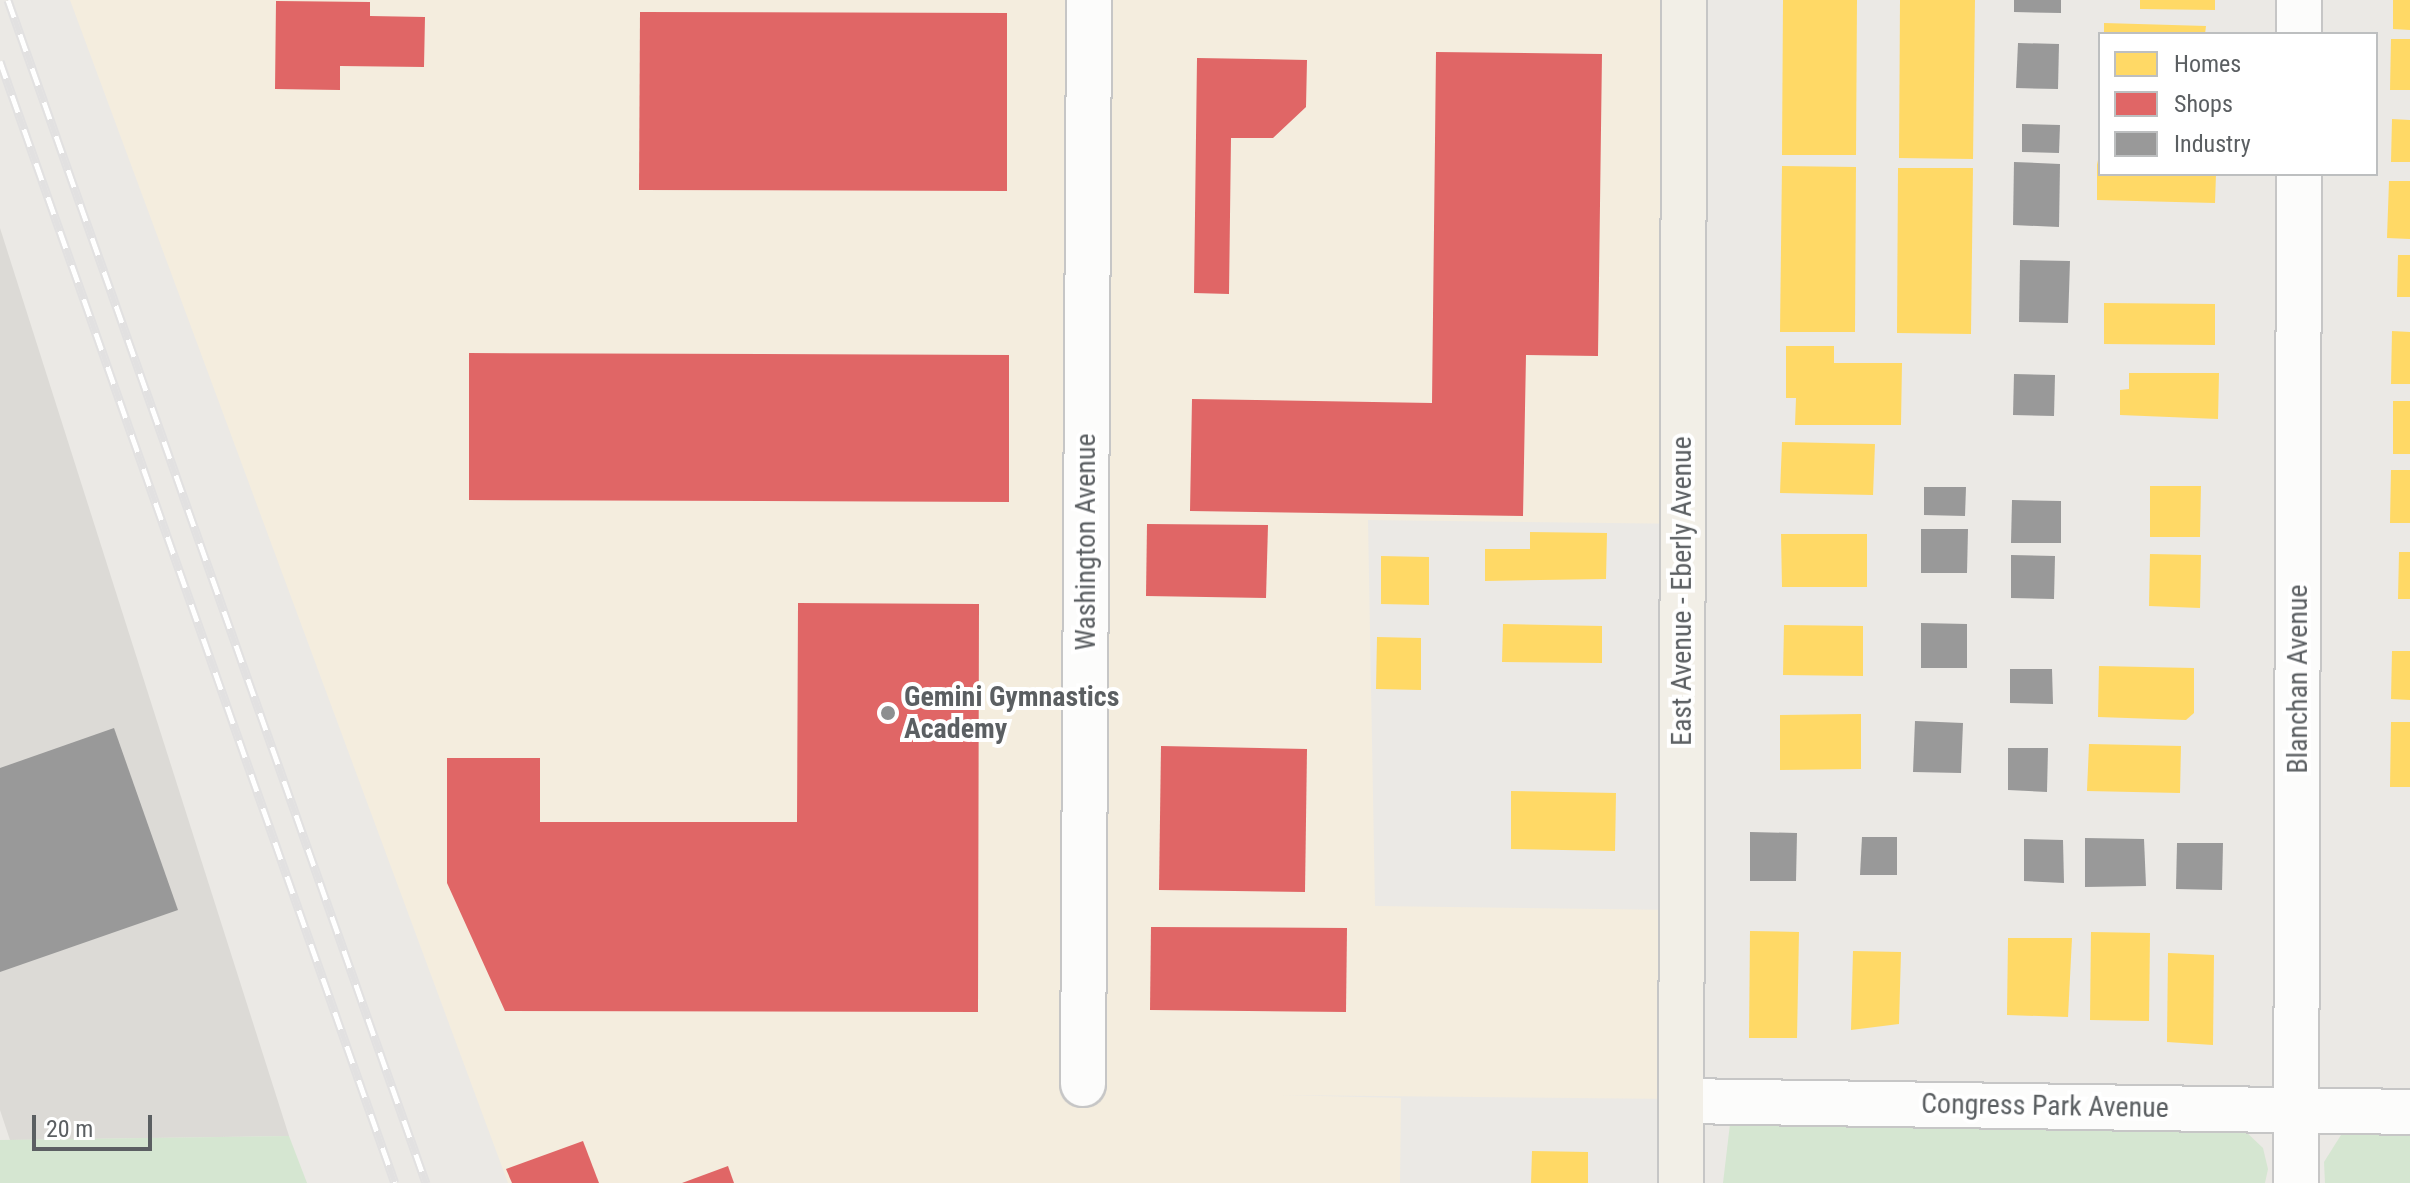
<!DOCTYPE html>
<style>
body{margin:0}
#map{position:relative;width:2410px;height:1183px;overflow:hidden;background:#ebe9e5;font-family:"Roboto Condensed",sans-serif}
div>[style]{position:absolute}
.commercial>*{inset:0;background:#f4edde}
.industrial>*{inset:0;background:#dcdad6}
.green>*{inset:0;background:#d5e6d1}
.homes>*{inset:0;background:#ffd966}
.shops>*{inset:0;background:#e06666}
.industry>*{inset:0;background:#999}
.roads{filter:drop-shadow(2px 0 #c6c6c6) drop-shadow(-2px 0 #c6c6c6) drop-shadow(0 2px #c6c6c6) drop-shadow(0 -2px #c6c6c6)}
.minor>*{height:44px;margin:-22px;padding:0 22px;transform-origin:22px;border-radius:22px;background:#fcfcfb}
.major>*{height:44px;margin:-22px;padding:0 22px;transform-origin:22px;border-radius:22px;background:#f2efe7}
.rail>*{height:9px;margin-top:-4.5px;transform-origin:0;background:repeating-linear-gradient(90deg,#fff 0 18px,#e2e1e1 0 36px);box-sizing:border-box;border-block:2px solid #e2e1e1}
.dots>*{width:22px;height:22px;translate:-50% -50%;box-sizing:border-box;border:4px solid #fff;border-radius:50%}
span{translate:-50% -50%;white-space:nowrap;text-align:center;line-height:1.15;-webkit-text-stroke:8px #fff;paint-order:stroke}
.street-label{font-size:28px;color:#5b5f62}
.poi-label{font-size:28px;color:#5b5f62;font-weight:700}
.left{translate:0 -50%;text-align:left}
.legend{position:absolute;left:2098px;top:32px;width:280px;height:144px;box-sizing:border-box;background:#fff;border:2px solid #bdbfc0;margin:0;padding:10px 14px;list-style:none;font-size:24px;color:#5b5f62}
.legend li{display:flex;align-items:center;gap:16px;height:40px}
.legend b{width:40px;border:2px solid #bdbfc0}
.scale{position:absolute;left:32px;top:1115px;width:120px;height:36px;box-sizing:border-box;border:4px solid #5b5f62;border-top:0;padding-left:10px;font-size:24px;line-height:28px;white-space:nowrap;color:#5b5f62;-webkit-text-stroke:6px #fff;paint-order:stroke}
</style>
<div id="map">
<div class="commercial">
<div style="clip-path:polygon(70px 0,1698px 0,1696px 524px,1368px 520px,1375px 906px,1674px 910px,1676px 1099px,1280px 1095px,1401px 1098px,1400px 1183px,508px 1183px)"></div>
</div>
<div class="industrial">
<div style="clip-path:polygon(0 228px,289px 1136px,10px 1140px,0 1110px)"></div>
</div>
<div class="green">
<div style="clip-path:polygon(1730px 1124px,2243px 1129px,2263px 1148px,2268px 1169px,2265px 1183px,1723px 1183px)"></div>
<div style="clip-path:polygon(2410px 1129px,2410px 1183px,2325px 1183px,2324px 1162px,2341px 1135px)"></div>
<div style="clip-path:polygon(289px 1136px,307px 1183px,0 1183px,0 1140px)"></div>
</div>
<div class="homes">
<div style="clip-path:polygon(1783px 0,1857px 0,1856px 155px,1782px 155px)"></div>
<div style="clip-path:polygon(1900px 0,1975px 0,1973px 159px,1899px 158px)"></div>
<div style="clip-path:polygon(2140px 0,2215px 0,2215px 10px,2140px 9px)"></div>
<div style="clip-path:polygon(2393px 0,2410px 0,2410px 30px,2393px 29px)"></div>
<div style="clip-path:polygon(2104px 23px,2206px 26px,2205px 34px,2104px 34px)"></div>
<div style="clip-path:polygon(2391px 39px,2410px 39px,2410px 90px,2390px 90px)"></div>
<div style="clip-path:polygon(2392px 119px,2410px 120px,2410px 162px,2391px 162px)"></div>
<div style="clip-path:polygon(2097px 160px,2100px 174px,2216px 174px,2215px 203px,2097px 200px)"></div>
<div style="clip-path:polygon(1782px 166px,1856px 167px,1855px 332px,1780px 332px)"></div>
<div style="clip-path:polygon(1898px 168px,1973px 168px,1971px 334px,1897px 333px)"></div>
<div style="clip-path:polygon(2389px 181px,2410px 181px,2410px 239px,2387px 238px)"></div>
<div style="clip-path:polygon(2398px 255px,2410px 255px,2410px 297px,2397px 297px)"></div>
<div style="clip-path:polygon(2104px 303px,2215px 304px,2215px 345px,2104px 344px)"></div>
<div style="clip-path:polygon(2392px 331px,2410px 332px,2410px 384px,2391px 384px)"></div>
<div style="clip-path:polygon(1786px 346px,1834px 346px,1834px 363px,1902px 363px,1901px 425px,1795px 425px,1796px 398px,1786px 398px)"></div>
<div style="clip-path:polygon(2129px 373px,2219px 373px,2218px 419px,2120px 415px,2120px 390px,2129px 389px)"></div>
<div style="clip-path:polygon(2393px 401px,2410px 401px,2410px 454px,2393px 454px)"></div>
<div style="clip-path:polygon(1782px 442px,1875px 444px,1873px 495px,1780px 493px)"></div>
<div style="clip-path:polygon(2391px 470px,2410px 470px,2410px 523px,2390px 523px)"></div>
<div style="clip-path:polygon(2150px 486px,2201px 486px,2200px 537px,2150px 537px)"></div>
<div style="clip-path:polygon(1530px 532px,1607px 533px,1606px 579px,1485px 581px,1485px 549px,1530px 549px)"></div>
<div style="clip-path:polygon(1781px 534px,1867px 534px,1867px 587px,1782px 587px)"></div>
<div style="clip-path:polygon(2399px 552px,2410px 552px,2410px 599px,2398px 599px)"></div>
<div style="clip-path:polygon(2150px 554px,2201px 555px,2200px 608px,2149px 606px)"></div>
<div style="clip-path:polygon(1381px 556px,1429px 557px,1429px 605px,1381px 604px)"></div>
<div style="clip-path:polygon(1503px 624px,1602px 626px,1602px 663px,1502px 662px)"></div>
<div style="clip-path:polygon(1784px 625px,1863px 626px,1863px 676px,1783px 675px)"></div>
<div style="clip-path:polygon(1377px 637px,1421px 638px,1421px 690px,1376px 689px)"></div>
<div style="clip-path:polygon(2392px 651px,2410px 651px,2410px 700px,2391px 699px)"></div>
<div style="clip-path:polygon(2099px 666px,2194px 668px,2194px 713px,2186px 720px,2098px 717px)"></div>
<div style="clip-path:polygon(1861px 714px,1861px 769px,1780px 770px,1780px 715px)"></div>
<div style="clip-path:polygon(2391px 722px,2410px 722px,2410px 787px,2390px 787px)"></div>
<div style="clip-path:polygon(2089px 744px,2181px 746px,2180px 793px,2087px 791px)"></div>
<div style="clip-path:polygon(1511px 791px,1616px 793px,1615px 851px,1511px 849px)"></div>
<div style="clip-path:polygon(1750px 931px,1799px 932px,1797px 1038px,1749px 1038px)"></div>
<div style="clip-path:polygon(2091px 932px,2150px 933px,2149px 1021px,2090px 1020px)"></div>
<div style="clip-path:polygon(2008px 938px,2072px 938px,2068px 1017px,2007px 1015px)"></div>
<div style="clip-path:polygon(1853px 951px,1901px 952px,1899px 1024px,1851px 1030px)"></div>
<div style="clip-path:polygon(2168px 953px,2214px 955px,2213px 1045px,2167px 1042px)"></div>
<div style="clip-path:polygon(1532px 1151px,1588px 1152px,1588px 1183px,1531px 1183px)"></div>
</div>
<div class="shops">
<div style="clip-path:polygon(276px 1px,370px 2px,370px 16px,425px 17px,424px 67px,340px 66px,340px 90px,275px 89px)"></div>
<div style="clip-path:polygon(640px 12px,1007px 13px,1007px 191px,639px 190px)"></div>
<div style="clip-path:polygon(1436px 52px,1602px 54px,1598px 356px,1526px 355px,1523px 516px,1190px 511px,1192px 399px,1432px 403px)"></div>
<div style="clip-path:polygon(1197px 58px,1307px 60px,1306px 107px,1273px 138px,1231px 138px,1229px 294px,1194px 293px)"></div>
<div style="clip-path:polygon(469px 353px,1009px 355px,1009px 502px,469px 500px)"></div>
<div style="clip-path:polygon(1147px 524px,1268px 525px,1266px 598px,1146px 596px)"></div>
<div style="clip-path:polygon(798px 603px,979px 604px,978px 1012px,505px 1011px,447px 883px,447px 758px,540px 758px,540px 822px,797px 822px)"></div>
<div style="clip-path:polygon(1161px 746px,1307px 749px,1305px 892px,1159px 890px)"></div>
<div style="clip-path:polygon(1151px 927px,1347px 928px,1346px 1012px,1150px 1010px)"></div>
<div style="clip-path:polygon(583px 1141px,599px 1183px,512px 1183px,506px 1169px)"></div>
<div style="clip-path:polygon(728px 1166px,734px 1183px,682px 1183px)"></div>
</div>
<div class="industry">
<div style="clip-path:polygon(2014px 0,2061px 0,2061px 13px,2014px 12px)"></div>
<div style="clip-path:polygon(2018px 43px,2059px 44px,2058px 89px,2016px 88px)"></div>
<div style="clip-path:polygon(2022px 124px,2060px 125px,2059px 153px,2022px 152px)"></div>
<div style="clip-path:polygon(2014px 162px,2060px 164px,2059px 227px,2013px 225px)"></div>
<div style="clip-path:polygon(2020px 260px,2070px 261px,2068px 323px,2019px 322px)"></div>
<div style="clip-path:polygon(2014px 374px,2055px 375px,2054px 416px,2013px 415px)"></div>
<div style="clip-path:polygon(1924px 487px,1966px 487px,1965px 516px,1924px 515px)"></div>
<div style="clip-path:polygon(2012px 500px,2061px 501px,2061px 543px,2011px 543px)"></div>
<div style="clip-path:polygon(1921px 529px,1968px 529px,1967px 573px,1921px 573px)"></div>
<div style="clip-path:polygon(2011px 555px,2055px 556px,2054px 599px,2011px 598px)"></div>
<div style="clip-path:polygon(1921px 623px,1967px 624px,1967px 668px,1921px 668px)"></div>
<div style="clip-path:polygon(2010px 669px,2052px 669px,2053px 704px,2010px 703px)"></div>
<div style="clip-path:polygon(1915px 721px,1963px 723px,1961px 773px,1913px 772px)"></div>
<div style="clip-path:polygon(114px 728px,178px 910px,0 972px,0 768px)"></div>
<div style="clip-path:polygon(2008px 748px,2048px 748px,2047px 792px,2008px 790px)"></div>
<div style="clip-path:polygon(1750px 832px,1797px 833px,1796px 881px,1750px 881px)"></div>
<div style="clip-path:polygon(1862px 837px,1897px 837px,1897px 875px,1860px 875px)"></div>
<div style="clip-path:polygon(2085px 838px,2144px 839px,2146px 886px,2085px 887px)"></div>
<div style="clip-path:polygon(2024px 839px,2063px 840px,2064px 883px,2024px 881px)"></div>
<div style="clip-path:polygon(2177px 843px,2223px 843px,2222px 890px,2176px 889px)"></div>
</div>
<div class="roads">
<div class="minor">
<div style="left:2299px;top:34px;width:34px;rotate:-90deg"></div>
<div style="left:1083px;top:1084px;width:1084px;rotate:-89.68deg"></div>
<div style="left:1681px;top:1101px;width:729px;rotate:0.86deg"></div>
<div style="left:2296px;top:1183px;width:1009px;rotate:-89.83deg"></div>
</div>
<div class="major">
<div style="left:1681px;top:1183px;width:1183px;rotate:-89.85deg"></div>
</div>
</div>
<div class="rail">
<div style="left:8px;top:0;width:1255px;rotate:70.54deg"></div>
<div style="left:0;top:61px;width:1189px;rotate:70.61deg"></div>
</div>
<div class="dots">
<div style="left:888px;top:713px;background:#8d8f90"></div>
</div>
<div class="street-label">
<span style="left:1086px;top:542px;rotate:-90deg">Washington Avenue</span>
<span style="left:1682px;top:591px;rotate:-90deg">East Avenue - Eberly Avenue</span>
<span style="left:2298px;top:679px;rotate:-90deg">Blanchan Avenue</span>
<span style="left:2045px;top:1106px;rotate:1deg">Congress Park Avenue</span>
</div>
<div class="poi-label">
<span class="left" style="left:904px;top:713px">Gemini Gymnastics<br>Academy</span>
</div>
<ul class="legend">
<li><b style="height:22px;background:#ffd966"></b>Homes</li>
<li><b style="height:22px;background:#e06666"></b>Shops</li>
<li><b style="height:22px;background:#999"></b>Industry</li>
</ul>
<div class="scale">20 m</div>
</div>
